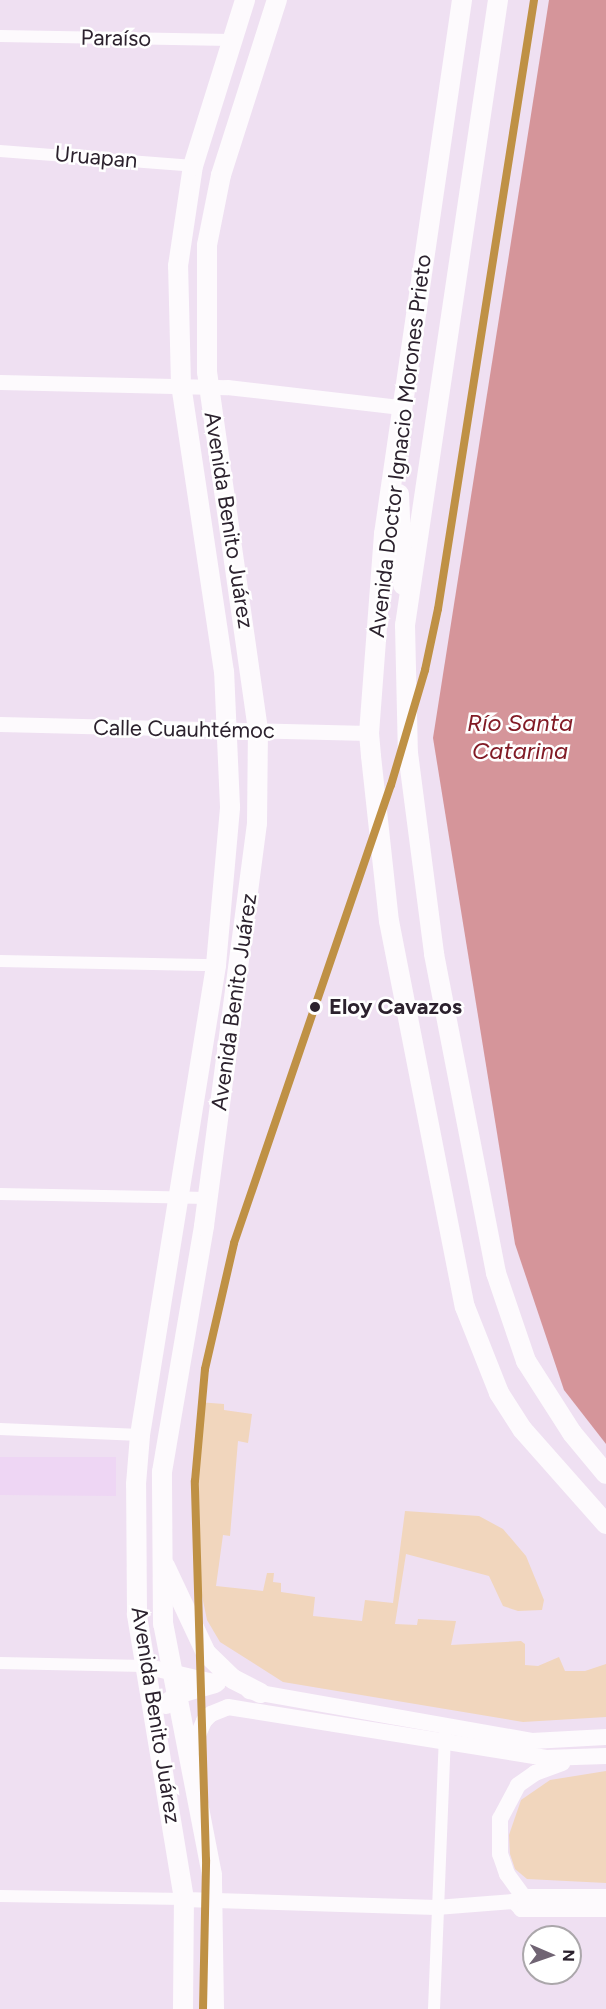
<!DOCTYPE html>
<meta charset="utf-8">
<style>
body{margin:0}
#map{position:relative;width:606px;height:2009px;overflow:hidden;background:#efe0f2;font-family:Figtree,sans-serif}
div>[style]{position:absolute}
.built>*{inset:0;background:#eed6f4}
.green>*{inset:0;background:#f1d6bd}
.water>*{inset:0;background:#d5959a}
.minor>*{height:12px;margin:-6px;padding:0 6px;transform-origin:6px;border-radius:6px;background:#fdfafd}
.tertiary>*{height:15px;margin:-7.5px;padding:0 7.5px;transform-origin:7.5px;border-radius:7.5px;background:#fdfafd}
.secondary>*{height:16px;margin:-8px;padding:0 8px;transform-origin:8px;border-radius:8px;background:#fdfafd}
.primary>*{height:20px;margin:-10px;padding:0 10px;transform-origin:10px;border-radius:10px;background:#fdfafd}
.trunk>*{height:20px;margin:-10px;padding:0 10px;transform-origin:10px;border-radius:10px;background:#fdfafd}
.metro-1>*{height:8px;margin:-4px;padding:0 4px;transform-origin:4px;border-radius:4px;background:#bf9145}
.dots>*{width:16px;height:16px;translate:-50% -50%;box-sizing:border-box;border:3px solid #fff;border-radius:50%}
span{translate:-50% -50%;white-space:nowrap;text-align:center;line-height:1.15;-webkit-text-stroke:5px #fff;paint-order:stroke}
.street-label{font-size:22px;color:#2c222e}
.stop-label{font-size:22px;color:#2c222e;font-weight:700}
.left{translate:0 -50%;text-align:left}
.water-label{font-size:24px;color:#821b26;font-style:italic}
.north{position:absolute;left:522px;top:1925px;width:60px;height:60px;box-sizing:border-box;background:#fff;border:2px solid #aba7ab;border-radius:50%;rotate:92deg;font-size:16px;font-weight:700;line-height:24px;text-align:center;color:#2c222e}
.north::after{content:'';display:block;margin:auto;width:21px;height:27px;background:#706473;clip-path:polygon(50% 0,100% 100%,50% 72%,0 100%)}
</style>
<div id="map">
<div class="built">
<div style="clip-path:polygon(0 1457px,116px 1457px,116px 1496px,0 1495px)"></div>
</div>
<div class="green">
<div style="clip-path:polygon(198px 1402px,224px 1404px,224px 1410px,252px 1414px,248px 1443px,238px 1441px,230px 1536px,223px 1535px,216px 1586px,263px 1591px,267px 1573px,274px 1573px,273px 1582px,281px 1583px,281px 1592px,315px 1597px,313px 1616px,362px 1621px,365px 1600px,393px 1603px,405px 1511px,479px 1516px,503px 1529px,526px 1556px,544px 1600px,542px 1610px,518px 1611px,503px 1606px,489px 1576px,406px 1554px,395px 1624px,417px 1625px,418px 1619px,456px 1621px,451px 1645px,521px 1641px,525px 1644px,525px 1665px,538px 1666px,559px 1657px,565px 1671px,585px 1671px,606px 1664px,606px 1717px,523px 1722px,283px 1682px,220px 1642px,207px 1620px,200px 1586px)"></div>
<div style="clip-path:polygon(606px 1771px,606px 1883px,527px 1879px,515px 1869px,510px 1854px,509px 1835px,521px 1800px,550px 1780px)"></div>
</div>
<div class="water">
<div style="clip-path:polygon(549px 0,606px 0,606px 1444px,564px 1390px,515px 1244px,433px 738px)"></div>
</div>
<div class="minor">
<div style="left:0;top:36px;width:231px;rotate:1deg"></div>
<div style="left:0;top:151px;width:194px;rotate:4.4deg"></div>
<div style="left:0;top:961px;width:216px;rotate:1.1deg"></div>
<div style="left:0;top:1194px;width:207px;rotate:1.1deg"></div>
<div style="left:0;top:1429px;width:140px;rotate:2.5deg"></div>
<div style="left:0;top:1663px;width:144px;rotate:1.2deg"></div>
<div style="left:0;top:1896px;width:184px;rotate:0.9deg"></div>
<div style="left:434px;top:2009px;width:275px;rotate:-87.7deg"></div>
</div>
<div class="tertiary">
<div style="left:0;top:382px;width:227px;rotate:1.3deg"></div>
<div style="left:227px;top:387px;width:175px;rotate:6.6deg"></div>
<div style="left:0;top:724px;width:369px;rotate:1.4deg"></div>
<div style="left:184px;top:1899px;width:252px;rotate:1.8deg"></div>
<div style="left:436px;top:1907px;width:77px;rotate:-4.5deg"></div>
<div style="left:513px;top:1901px;width:11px;rotate:-27deg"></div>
<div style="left:523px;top:1896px;width:83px"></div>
<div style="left:513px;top:1901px;width:11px;rotate:45deg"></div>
<div style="left:521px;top:1909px;width:85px"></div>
</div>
<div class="secondary">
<div style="left:144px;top:1666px;width:76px;rotate:12.9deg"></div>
<div style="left:249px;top:1691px;width:287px;rotate:10deg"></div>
<div style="left:532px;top:1741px;width:74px;rotate:-3.1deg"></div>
<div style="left:188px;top:1758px;width:40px;rotate:-66.6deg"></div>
<div style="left:204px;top:1721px;width:10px;rotate:-45deg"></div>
<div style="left:211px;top:1714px;width:18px;rotate:-22deg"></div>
<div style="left:228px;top:1707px;width:321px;rotate:9.1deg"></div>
<div style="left:545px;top:1758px;width:61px;rotate:-1.9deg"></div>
<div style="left:521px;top:1909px;width:13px;rotate:-81deg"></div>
<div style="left:523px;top:1896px;width:27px;rotate:-126deg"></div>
<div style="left:507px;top:1874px;width:21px;rotate:-109deg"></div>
<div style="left:500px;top:1854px;width:35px;rotate:-90deg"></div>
<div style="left:500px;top:1819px;width:38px;rotate:-62deg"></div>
<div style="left:518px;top:1785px;width:21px;rotate:-35deg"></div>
<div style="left:535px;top:1773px;width:29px;rotate:-20deg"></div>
</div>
<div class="primary">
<div style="left:165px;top:1566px;width:96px;rotate:64.8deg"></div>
<div style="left:206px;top:1653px;width:37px;rotate:44deg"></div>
<div style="left:233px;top:1679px;width:31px;rotate:27deg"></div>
<div style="left:166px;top:1704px;width:22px;rotate:-34deg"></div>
<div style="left:184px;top:1692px;width:32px;rotate:-16deg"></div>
<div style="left:183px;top:2009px;width:110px;rotate:-89.5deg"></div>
<div style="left:184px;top:1899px;width:289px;rotate:-99.4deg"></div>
<div style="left:137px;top:1614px;width:130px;rotate:-90.4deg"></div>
<div style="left:136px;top:1484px;width:49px;rotate:-85.3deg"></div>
<div style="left:140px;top:1435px;width:476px;rotate:-80.8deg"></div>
<div style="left:216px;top:965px;width:159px;rotate:-84.9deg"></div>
<div style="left:230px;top:807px;width:135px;rotate:-92.5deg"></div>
<div style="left:224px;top:672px;width:290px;rotate:-98.5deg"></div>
<div style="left:181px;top:385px;width:119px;rotate:-91.4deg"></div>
<div style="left:178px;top:266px;width:101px;rotate:-81.5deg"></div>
<div style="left:193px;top:166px;width:174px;rotate:-72.6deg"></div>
<div style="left:214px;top:2009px;width:134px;rotate:-90.9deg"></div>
<div style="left:212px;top:1875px;width:256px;rotate:-101deg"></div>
<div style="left:163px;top:1624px;width:152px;rotate:-90.4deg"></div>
<div style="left:162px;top:1472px;width:250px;rotate:-80.3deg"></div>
<div style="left:204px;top:1226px;width:406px;rotate:-82.5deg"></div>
<div style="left:257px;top:823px;width:93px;rotate:-89.4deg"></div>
<div style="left:258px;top:730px;width:362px;rotate:-98.1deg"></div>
<div style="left:207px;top:372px;width:127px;rotate:-90deg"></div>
<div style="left:207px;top:245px;width:71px;rotate:-78.7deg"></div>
<div style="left:221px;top:175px;width:184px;rotate:-72.3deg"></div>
</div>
<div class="trunk">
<div style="left:462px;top:0;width:540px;rotate:98.31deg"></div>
<div style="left:384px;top:534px;width:200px;rotate:94.3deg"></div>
<div style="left:369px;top:733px;width:23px;rotate:85deg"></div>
<div style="left:371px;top:756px;width:166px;rotate:83.8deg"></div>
<div style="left:389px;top:921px;width:393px;rotate:78.9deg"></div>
<div style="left:465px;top:1307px;width:92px;rotate:68.4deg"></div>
<div style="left:499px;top:1393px;width:43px;rotate:57.4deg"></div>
<div style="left:522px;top:1429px;width:127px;rotate:48.5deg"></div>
<div style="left:498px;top:0;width:632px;rotate:98.46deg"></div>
<div style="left:405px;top:625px;width:128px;rotate:88.7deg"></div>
<div style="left:408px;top:753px;width:203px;rotate:82.6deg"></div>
<div style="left:434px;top:954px;width:325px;rotate:79deg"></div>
<div style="left:496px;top:1273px;width:93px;rotate:71.2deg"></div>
<div style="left:526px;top:1361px;width:85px;rotate:57.4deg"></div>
<div style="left:572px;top:1433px;width:53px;rotate:50.3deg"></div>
<div style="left:399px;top:494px;width:91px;rotate:87.5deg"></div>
</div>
<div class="metro-1">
<div style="left:203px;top:2009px;width:149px;rotate:-88.8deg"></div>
<div style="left:206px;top:1860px;width:379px;rotate:-91.7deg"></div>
<div style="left:195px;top:1481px;width:112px;rotate:-84.9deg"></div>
<div style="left:205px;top:1369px;width:129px;rotate:-77deg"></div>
<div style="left:234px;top:1243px;width:484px;rotate:-71.1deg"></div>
<div style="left:391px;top:785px;width:120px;rotate:-73.5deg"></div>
<div style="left:425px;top:670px;width:62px;rotate:-78deg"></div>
<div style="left:438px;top:609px;width:617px;rotate:-81.04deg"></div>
</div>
<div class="dots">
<div style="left:315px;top:1007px;background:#2c222e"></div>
</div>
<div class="street-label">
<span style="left:116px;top:38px;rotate:1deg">Paraíso</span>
<span style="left:96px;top:157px;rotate:5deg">Uruapan</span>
<span style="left:400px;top:446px;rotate:-83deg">Avenida Doctor Ignacio Morones Prieto</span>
<span style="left:229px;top:520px;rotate:81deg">Avenida Benito Juárez</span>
<span style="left:184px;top:729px;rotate:1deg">Calle Cuauhtémoc</span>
<span style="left:234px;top:1002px;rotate:-82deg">Avenida Benito Juárez</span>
<span style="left:156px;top:1715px;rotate:81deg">Avenida Benito Juárez</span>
</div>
<div class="stop-label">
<span class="left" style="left:329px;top:1007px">Eloy Cavazos</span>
</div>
<div class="water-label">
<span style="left:520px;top:737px">Río Santa<br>Catarina</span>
</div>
<div class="north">N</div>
</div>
